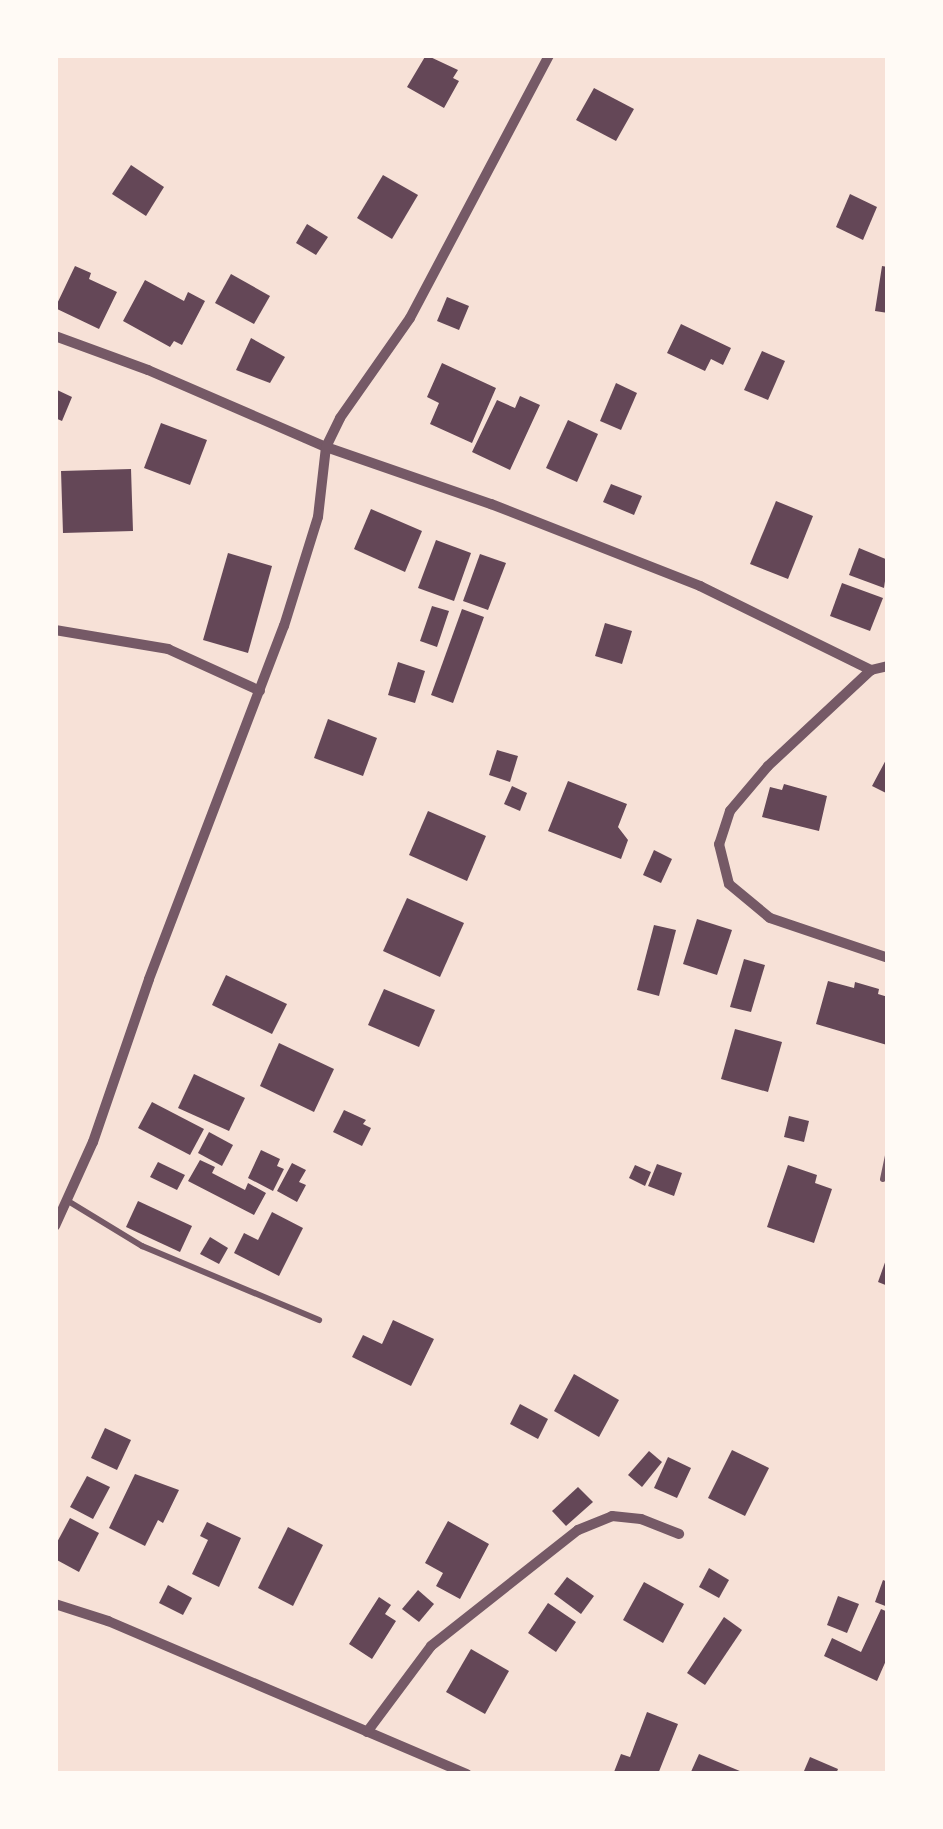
<!DOCTYPE html>
<style>
body{margin:0}
#map{position:relative;width:943px;height:1829px;overflow:hidden;background:#f7e1d7;font-family:"Exo 2",sans-serif}
div>[style]{position:absolute}
.building>*{inset:0;background:#644757}
.service>*{height:6px;margin:-3px;padding:0 3px;transform-origin:3px;border-radius:3px;background:#755966}
.minor>*{height:10px;margin:-5px;padding:0 5px;transform-origin:5px;border-radius:5px;background:#755966}
span{translate:-50% -50%;white-space:nowrap;text-align:center;line-height:1.15;-webkit-text-stroke:9px #fffaf5;paint-order:stroke}
.frame{position:absolute;inset:0;border:58px solid #fffaf5;pointer-events:none}
</style>
<div id="map">
<div class="building">
<div style="clip-path:polygon(426px 55px,458px 70px,453px 78px,459px 81px,444px 108px,407px 87px)"></div>
<div style="clip-path:polygon(594px 88px,634px 109px,616px 141px,576px 120px)"></div>
<div style="clip-path:polygon(131px 165px,164px 187px,146px 216px,112px 194px)"></div>
<div style="clip-path:polygon(383px 175px,418px 195px,392px 239px,357px 218px)"></div>
<div style="clip-path:polygon(850px 194px,877px 207px,863px 240px,836px 227px)"></div>
<div style="clip-path:polygon(307px 224px,328px 237px,316px 255px,296px 243px)"></div>
<div style="clip-path:polygon(75px 266px,91px 273px,89px 279px,117px 292px,99px 329px,55px 308px)"></div>
<div style="clip-path:polygon(882px 266px,888px 267px,888px 313px,875px 311px)"></div>
<div style="clip-path:polygon(231px 274px,270px 296px,254px 324px,215px 303px)"></div>
<div style="clip-path:polygon(145px 280px,184px 301px,188px 292px,205px 301px,182px 345px,174px 341px,170px 347px,123px 321px)"></div>
<div style="clip-path:polygon(447px 297px,469px 306px,459px 330px,437px 321px)"></div>
<div style="clip-path:polygon(681px 324px,731px 348px,723px 365px,711px 359px,705px 371px,667px 353px)"></div>
<div style="clip-path:polygon(251px 338px,285px 357px,270px 383px,236px 370px)"></div>
<div style="clip-path:polygon(762px 351px,785px 361px,768px 400px,744px 390px)"></div>
<div style="clip-path:polygon(442px 363px,496px 388px,472px 443px,430px 424px,439px 403px,427px 397px)"></div>
<div style="clip-path:polygon(616px 383px,637px 393px,621px 430px,600px 421px)"></div>
<div style="clip-path:polygon(55px 389px,72px 397px,62px 421px,55px 418px)"></div>
<div style="clip-path:polygon(520px 396px,540px 405px,510px 470px,472px 452px,497px 400px,515px 408px)"></div>
<div style="clip-path:polygon(568px 420px,598px 434px,577px 482px,546px 468px)"></div>
<div style="clip-path:polygon(161px 423px,207px 440px,190px 485px,144px 468px)"></div>
<div style="clip-path:polygon(131px 469px,133px 531px,63px 533px,61px 471px)"></div>
<div style="clip-path:polygon(611px 484px,642px 496px,634px 515px,603px 502px)"></div>
<div style="clip-path:polygon(776px 501px,813px 516px,788px 579px,750px 564px)"></div>
<div style="clip-path:polygon(371px 509px,422px 531px,405px 572px,354px 549px)"></div>
<div style="clip-path:polygon(436px 540px,471px 553px,454px 601px,418px 588px)"></div>
<div style="clip-path:polygon(859px 548px,888px 560px,884px 588px,849px 575px)"></div>
<div style="clip-path:polygon(228px 553px,272px 566px,248px 653px,203px 640px)"></div>
<div style="clip-path:polygon(480px 554px,506px 563px,488px 610px,463px 601px)"></div>
<div style="clip-path:polygon(842px 583px,883px 598px,870px 631px,830px 616px)"></div>
<div style="clip-path:polygon(432px 606px,449px 611px,437px 647px,420px 641px)"></div>
<div style="clip-path:polygon(462px 609px,484px 617px,453px 703px,431px 695px)"></div>
<div style="clip-path:polygon(605px 623px,632px 631px,622px 664px,595px 656px)"></div>
<div style="clip-path:polygon(398px 662px,425px 671px,415px 703px,388px 695px)"></div>
<div style="clip-path:polygon(328px 719px,377px 738px,363px 776px,314px 758px)"></div>
<div style="clip-path:polygon(497px 750px,518px 756px,510px 782px,489px 775px)"></div>
<div style="clip-path:polygon(888px 756px,888px 794px,872px 786px)"></div>
<div style="clip-path:polygon(568px 781px,627px 804px,618px 827px,628px 840px,621px 859px,548px 831px)"></div>
<div style="clip-path:polygon(784px 784px,827px 796px,819px 831px,762px 817px,770px 787px,782px 790px)"></div>
<div style="clip-path:polygon(512px 786px,527px 793px,520px 811px,504px 804px)"></div>
<div style="clip-path:polygon(428px 811px,486px 836px,467px 881px,409px 855px)"></div>
<div style="clip-path:polygon(654px 850px,672px 859px,661px 883px,643px 875px)"></div>
<div style="clip-path:polygon(407px 898px,464px 923px,440px 977px,383px 951px)"></div>
<div style="clip-path:polygon(697px 919px,732px 930px,717px 975px,683px 964px)"></div>
<div style="clip-path:polygon(654px 925px,676px 930px,659px 996px,637px 990px)"></div>
<div style="clip-path:polygon(744px 959px,765px 965px,751px 1012px,730px 1007px)"></div>
<div style="clip-path:polygon(226px 975px,287px 1004px,272px 1034px,212px 1005px)"></div>
<div style="clip-path:polygon(828px 981px,854px 988px,855px 982px,879px 989px,878px 994px,888px 997px,887px 1045px,816px 1024px)"></div>
<div style="clip-path:polygon(384px 989px,435px 1010px,419px 1047px,368px 1025px)"></div>
<div style="clip-path:polygon(735px 1029px,782px 1042px,768px 1092px,721px 1079px)"></div>
<div style="clip-path:polygon(279px 1043px,334px 1069px,314px 1112px,260px 1086px)"></div>
<div style="clip-path:polygon(194px 1074px,245px 1098px,229px 1131px,178px 1108px)"></div>
<div style="clip-path:polygon(152px 1102px,204px 1129px,190px 1155px,138px 1128px)"></div>
<div style="clip-path:polygon(344px 1110px,366px 1120px,363px 1124px,371px 1128px,362px 1146px,333px 1132px)"></div>
<div style="clip-path:polygon(789px 1116px,809px 1121px,804px 1142px,784px 1137px)"></div>
<div style="clip-path:polygon(209px 1132px,233px 1145px,222px 1166px,198px 1153px)"></div>
<div style="clip-path:polygon(261px 1150px,280px 1159px,277px 1166px,284px 1169px,273px 1191px,248px 1178px)"></div>
<div style="clip-path:polygon(200px 1160px,215px 1167px,212px 1173px,245px 1190px,248px 1183px,266px 1193px,254px 1215px,188px 1181px)"></div>
<div style="clip-path:polygon(158px 1162px,185px 1175px,177px 1190px,150px 1177px)"></div>
<div style="clip-path:polygon(292px 1163px,306px 1170px,299px 1182px,306px 1185px,297px 1202px,277px 1191px)"></div>
<div style="clip-path:polygon(657px 1164px,682px 1173px,674px 1196px,648px 1186px)"></div>
<div style="clip-path:polygon(635px 1165px,651px 1172px,645px 1186px,629px 1178px)"></div>
<div style="clip-path:polygon(788px 1165px,817px 1175px,815px 1183px,832px 1189px,814px 1243px,767px 1227px)"></div>
<div style="clip-path:polygon(138px 1201px,192px 1226px,180px 1252px,126px 1227px)"></div>
<div style="clip-path:polygon(272px 1212px,303px 1228px,279px 1276px,234px 1253px,244px 1233px,258px 1240px)"></div>
<div style="clip-path:polygon(210px 1237px,228px 1248px,219px 1264px,200px 1254px)"></div>
<div style="clip-path:polygon(888px 1254px,888px 1286px,878px 1282px)"></div>
<div style="clip-path:polygon(393px 1320px,434px 1339px,411px 1386px,352px 1357px,363px 1335px,382px 1344px)"></div>
<div style="clip-path:polygon(574px 1374px,619px 1400px,599px 1437px,554px 1411px)"></div>
<div style="clip-path:polygon(520px 1404px,548px 1419px,538px 1439px,510px 1424px)"></div>
<div style="clip-path:polygon(105px 1428px,131px 1440px,117px 1470px,91px 1458px)"></div>
<div style="clip-path:polygon(732px 1450px,769px 1468px,745px 1516px,708px 1498px)"></div>
<div style="clip-path:polygon(649px 1451px,662px 1462px,642px 1487px,628px 1475px)"></div>
<div style="clip-path:polygon(668px 1457px,691px 1468px,677px 1498px,654px 1488px)"></div>
<div style="clip-path:polygon(135px 1474px,179px 1490px,163px 1523px,158px 1520px,145px 1546px,109px 1528px)"></div>
<div style="clip-path:polygon(87px 1476px,110px 1487px,93px 1519px,70px 1507px)"></div>
<div style="clip-path:polygon(578px 1487px,593px 1502px,566px 1526px,552px 1511px)"></div>
<div style="clip-path:polygon(70px 1518px,99px 1533px,79px 1572px,55px 1559px,55px 1546px)"></div>
<div style="clip-path:polygon(448px 1521px,489px 1544px,460px 1599px,436px 1586px,443px 1573px,425px 1563px)"></div>
<div style="clip-path:polygon(207px 1522px,241px 1538px,219px 1587px,192px 1574px,208px 1540px,200px 1536px)"></div>
<div style="clip-path:polygon(288px 1527px,323px 1545px,293px 1606px,258px 1588px)"></div>
<div style="clip-path:polygon(709px 1568px,729px 1580px,719px 1598px,699px 1587px)"></div>
<div style="clip-path:polygon(567px 1577px,594px 1596px,581px 1614px,554px 1594px)"></div>
<div style="clip-path:polygon(883px 1580px,888px 1582px,888px 1607px,875px 1602px)"></div>
<div style="clip-path:polygon(644px 1582px,684px 1604px,663px 1643px,623px 1620px)"></div>
<div style="clip-path:polygon(168px 1585px,192px 1598px,183px 1615px,159px 1603px)"></div>
<div style="clip-path:polygon(418px 1590px,434px 1604px,419px 1622px,402px 1609px)"></div>
<div style="clip-path:polygon(838px 1596px,859px 1604px,847px 1633px,827px 1625px)"></div>
<div style="clip-path:polygon(379px 1597px,391px 1605px,385px 1614px,396px 1621px,372px 1659px,349px 1644px)"></div>
<div style="clip-path:polygon(548px 1603px,576px 1622px,556px 1652px,528px 1633px)"></div>
<div style="clip-path:polygon(881px 1609px,888px 1612px,888px 1656px,877px 1681px,824px 1656px,832px 1638px,861px 1652px)"></div>
<div style="clip-path:polygon(724px 1617px,742px 1630px,705px 1685px,687px 1673px)"></div>
<div style="clip-path:polygon(471px 1649px,509px 1671px,485px 1714px,446px 1692px)"></div>
<div style="clip-path:polygon(647px 1712px,678px 1724px,658px 1774px,614px 1772px,621px 1754px,630px 1757px)"></div>
<div style="clip-path:polygon(699px 1754px,747px 1774px,690px 1774px)"></div>
<div style="clip-path:polygon(810px 1757px,838px 1769px,836px 1774px,804px 1771px)"></div>
</div>
<div class="service">
<div style="left:883px;top:1179px;width:24px;rotate:-78deg"></div>
<div style="left:68px;top:1201px;width:87px;rotate:31.3deg"></div>
<div style="left:142px;top:1246px;width:192px;rotate:22.7deg"></div>
</div>
<div class="minor">
<div style="left:55px;top:336px;width:99px;rotate:20.1deg"></div>
<div style="left:148px;top:370px;width:194px;rotate:23.4deg"></div>
<div style="left:326px;top:447px;width:175px;rotate:19.1deg"></div>
<div style="left:491px;top:504px;width:225px;rotate:21.4deg"></div>
<div style="left:700px;top:586px;width:191px;rotate:26.2deg"></div>
<div style="left:871px;top:670px;width:17px;rotate:-13deg"></div>
<div style="left:55px;top:630px;width:115px;rotate:9.5deg"></div>
<div style="left:168px;top:649px;width:101px;rotate:24.5deg"></div>
<div style="left:871px;top:670px;width:141px;rotate:137deg"></div>
<div style="left:768px;top:766px;width:59px;rotate:130.2deg"></div>
<div style="left:730px;top:811px;width:35px;rotate:108deg"></div>
<div style="left:719px;top:844px;width:41px;rotate:76deg"></div>
<div style="left:729px;top:884px;width:53px;rotate:39.7deg"></div>
<div style="left:770px;top:918px;width:125px;rotate:18.7deg"></div>
<div style="left:55px;top:1226px;width:92px;rotate:-65.7deg"></div>
<div style="left:93px;top:1142px;width:172px;rotate:-71deg"></div>
<div style="left:149px;top:979px;width:378px;rotate:-69.1deg"></div>
<div style="left:284px;top:626px;width:114px;rotate:-72.7deg"></div>
<div style="left:318px;top:517px;width:70px;rotate:-83.5deg"></div>
<div style="left:326px;top:447px;width:32px;rotate:-64deg"></div>
<div style="left:340px;top:418px;width:122px;rotate:-55deg"></div>
<div style="left:410px;top:318px;width:297px;rotate:-62.1deg"></div>
<div style="left:55px;top:1604px;width:56px;rotate:17.8deg"></div>
<div style="left:108px;top:1621px;width:390px;rotate:23.1deg"></div>
<div style="left:367px;top:1732px;width:107px;rotate:-53.3deg"></div>
<div style="left:431px;top:1646px;width:187px;rotate:-38.3deg"></div>
<div style="left:578px;top:1530px;width:37px;rotate:-22deg"></div>
<div style="left:612px;top:1516px;width:29px;rotate:6deg"></div>
<div style="left:641px;top:1519px;width:41px;rotate:21.5deg"></div>
</div>
<div class="frame"></div>
</div>
